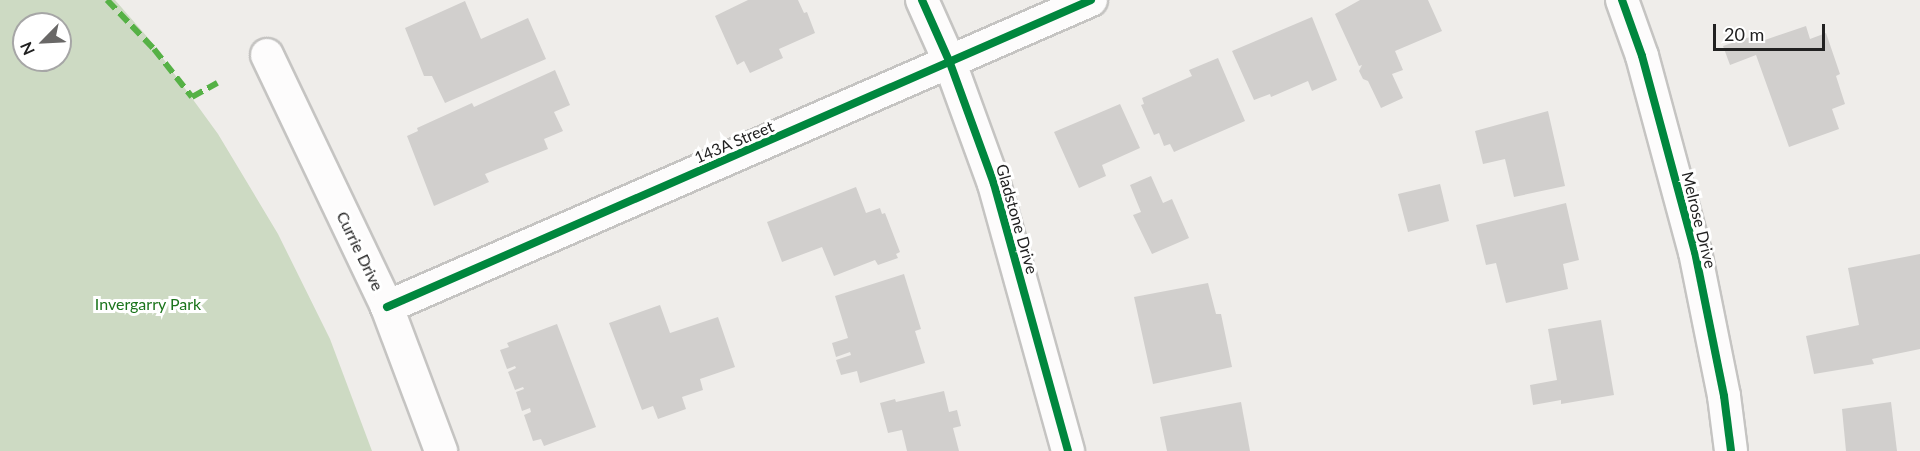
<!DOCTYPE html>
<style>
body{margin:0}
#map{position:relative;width:1920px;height:451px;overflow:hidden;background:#efedea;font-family:Lato,sans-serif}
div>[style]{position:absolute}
.forest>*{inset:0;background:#cddac3}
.building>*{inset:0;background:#d1cfcd}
.roads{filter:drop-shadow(2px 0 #c5c4c2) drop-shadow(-2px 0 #c5c4c2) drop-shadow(0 2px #c5c4c2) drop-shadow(0 -2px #c5c4c2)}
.street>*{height:32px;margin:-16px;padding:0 16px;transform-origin:16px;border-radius:16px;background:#fdfcfc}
.quiet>*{height:6px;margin-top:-3px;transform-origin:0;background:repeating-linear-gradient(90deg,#55b145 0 12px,transparent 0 18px)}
.cycleway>*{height:8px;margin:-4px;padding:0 4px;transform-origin:4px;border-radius:4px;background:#00873e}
span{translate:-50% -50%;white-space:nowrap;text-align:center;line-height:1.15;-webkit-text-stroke:6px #fff;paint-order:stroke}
.street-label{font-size:16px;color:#212121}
.park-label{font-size:16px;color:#1a741b}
.north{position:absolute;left:12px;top:12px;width:60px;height:60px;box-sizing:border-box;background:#fff;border:2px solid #a6a6a6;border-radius:50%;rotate:246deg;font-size:16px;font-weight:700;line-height:24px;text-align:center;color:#212121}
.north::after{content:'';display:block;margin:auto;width:21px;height:27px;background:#696867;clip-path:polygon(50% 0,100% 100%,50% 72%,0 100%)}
.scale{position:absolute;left:1713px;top:24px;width:112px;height:27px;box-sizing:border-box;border:3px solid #212121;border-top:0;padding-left:8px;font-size:18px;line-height:21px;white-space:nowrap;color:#212121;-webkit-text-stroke:4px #fff;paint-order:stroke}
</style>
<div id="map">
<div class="forest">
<div style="clip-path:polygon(evenodd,0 0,115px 0,149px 39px,218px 134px,278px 234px,330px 339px,372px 451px,0 451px,0 0,24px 24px,60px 24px,60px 60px,24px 60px,24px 24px)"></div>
</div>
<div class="building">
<div style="clip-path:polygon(748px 0,798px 0,804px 13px,807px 12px,815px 33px,779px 49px,783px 58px,750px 73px,744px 61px,737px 65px,715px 16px)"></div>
<div style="clip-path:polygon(1360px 0,1428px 0,1442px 31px,1395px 51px,1403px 70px,1392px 74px,1403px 98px,1381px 108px,1368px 81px,1363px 79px,1359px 71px,1362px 65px,1359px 66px,1335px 14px)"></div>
<div style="clip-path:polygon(465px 1px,481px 39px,528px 18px,546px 59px,445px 103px,432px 76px,424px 76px,405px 28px)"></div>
<div style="clip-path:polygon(1312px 17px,1337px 80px,1312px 91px,1308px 81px,1271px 97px,1270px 94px,1254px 100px,1232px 51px)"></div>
<div style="clip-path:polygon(1806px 26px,1810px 39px,1826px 33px,1840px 74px,1836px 76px,1845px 104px,1832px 109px,1839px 129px,1789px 147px,1756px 55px,1730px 65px,1723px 46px,1759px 34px,1762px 41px)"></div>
<div style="clip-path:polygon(1218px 58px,1245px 121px,1174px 152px,1170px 144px,1164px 146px,1159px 133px,1154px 135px,1141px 105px,1144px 104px,1142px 98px,1192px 76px,1189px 70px)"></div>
<div style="clip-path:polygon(555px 70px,570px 105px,554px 112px,563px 131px,544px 139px,548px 149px,485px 174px,489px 182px,434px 206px,407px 136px,418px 131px,417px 128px,472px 103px,474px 107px)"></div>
<div style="clip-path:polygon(1120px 104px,1140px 148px,1102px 165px,1106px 176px,1079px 188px,1054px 132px)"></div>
<div style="clip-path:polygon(1548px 111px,1565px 186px,1514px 197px,1505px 159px,1483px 164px,1475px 131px)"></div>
<div style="clip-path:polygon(1151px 176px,1163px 203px,1172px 199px,1189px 238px,1152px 254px,1133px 215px,1141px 212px,1130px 185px)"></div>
<div style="clip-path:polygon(1440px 184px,1449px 221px,1408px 232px,1398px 194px)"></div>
<div style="clip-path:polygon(856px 187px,866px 213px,880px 208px,882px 214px,885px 213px,900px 252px,896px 254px,898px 258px,878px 265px,875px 260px,834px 276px,822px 247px,782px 262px,767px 222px)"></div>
<div style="clip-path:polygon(1566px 203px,1579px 260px,1563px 264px,1568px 289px,1506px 303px,1496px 263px,1486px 265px,1476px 225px)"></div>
<div style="clip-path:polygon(1920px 254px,1920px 349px,1872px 359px,1874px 364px,1814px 374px,1806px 336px,1859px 325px,1848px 268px)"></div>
<div style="clip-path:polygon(904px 274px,921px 329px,915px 331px,925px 363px,860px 383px,857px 371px,841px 375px,836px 360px,851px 355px,850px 352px,836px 357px,832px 343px,848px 338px,835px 296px)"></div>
<div style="clip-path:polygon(1208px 283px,1216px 314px,1221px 314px,1232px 367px,1153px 384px,1134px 297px)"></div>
<div style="clip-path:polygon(660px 305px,670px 333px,718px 317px,735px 367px,700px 379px,703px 390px,682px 397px,686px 409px,658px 419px,653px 406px,642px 410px,609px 323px)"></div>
<div style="clip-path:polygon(1601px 320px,1614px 395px,1561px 404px,1561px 400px,1533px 405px,1530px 385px,1557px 380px,1548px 329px)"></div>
<div style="clip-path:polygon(557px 324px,596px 427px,544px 446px,541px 439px,533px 441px,524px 415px,531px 412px,530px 408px,522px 411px,516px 392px,524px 389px,523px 387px,515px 390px,508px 372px,516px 368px,515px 366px,507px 369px,500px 350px,509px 347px,507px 343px)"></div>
<div style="clip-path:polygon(944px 391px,949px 412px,957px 410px,961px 426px,953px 428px,959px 451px,907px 451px,902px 430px,888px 433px,880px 403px,895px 399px,896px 402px)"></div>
<div style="clip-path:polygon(1241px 402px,1250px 451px,1167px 451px,1160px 417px)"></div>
<div style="clip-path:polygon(1891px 402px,1897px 451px,1846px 451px,1842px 409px)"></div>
</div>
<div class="roads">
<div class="street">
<div style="left:922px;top:0;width:69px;rotate:66deg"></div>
<div style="left:950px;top:63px;width:129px;rotate:70deg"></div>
<div style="left:994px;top:184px;width:277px;rotate:74.5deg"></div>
<div style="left:1622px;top:0;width:59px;rotate:70.3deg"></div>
<div style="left:1642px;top:56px;width:203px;rotate:74.9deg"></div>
<div style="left:1695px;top:252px;width:147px;rotate:78.6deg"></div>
<div style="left:1724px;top:396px;width:55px;rotate:82.7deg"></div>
<div style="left:267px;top:55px;width:279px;rotate:64.5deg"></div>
<div style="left:387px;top:307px;width:154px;rotate:69.4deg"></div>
<div style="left:387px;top:307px;width:768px;rotate:-23.56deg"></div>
</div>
</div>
<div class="quiet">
<div style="left:107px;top:0;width:68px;rotate:46.2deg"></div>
<div style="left:154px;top:49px;width:61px;rotate:51.6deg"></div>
<div style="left:192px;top:97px;width:29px;rotate:-29deg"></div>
</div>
<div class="cycleway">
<div style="left:922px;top:0;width:69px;rotate:66deg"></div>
<div style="left:950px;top:63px;width:129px;rotate:70deg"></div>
<div style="left:994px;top:184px;width:277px;rotate:74.5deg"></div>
<div style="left:1622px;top:0;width:59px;rotate:70.3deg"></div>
<div style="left:1642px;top:56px;width:203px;rotate:74.9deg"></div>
<div style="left:1695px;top:252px;width:147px;rotate:78.6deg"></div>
<div style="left:1724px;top:396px;width:55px;rotate:82.7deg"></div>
<div style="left:387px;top:307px;width:768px;rotate:-23.56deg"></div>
</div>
<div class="street-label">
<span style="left:734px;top:142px;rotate:-23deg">143A Street</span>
<span style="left:1017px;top:219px;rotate:74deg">Gladstone Drive</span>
<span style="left:1699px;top:220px;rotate:76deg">Melrose Drive</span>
<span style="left:360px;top:251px;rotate:64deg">Currie Drive</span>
</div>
<div class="park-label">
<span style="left:148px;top:304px">Invergarry Park</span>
</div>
<div class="north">N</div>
<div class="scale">20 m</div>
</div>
